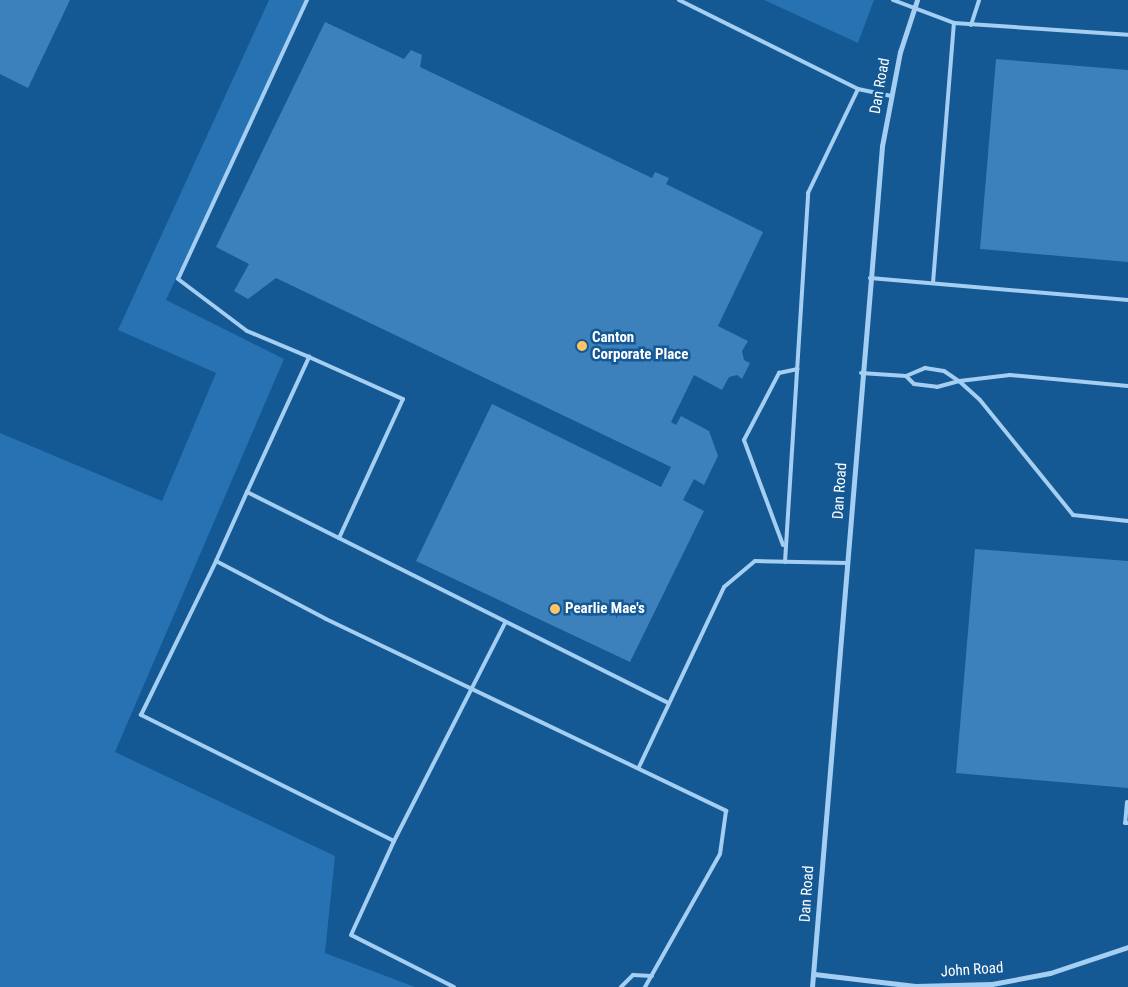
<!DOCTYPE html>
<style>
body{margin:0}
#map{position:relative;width:1128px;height:987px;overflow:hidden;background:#145894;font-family:"Roboto Condensed",sans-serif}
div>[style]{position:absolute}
.green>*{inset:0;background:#2672b3}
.building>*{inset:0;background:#3d81bc}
.lane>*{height:4px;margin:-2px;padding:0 2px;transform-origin:2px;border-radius:2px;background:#a4cef2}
.street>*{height:5px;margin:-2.5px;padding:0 2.5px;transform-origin:2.5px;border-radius:2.5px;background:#a4cef2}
.dots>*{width:14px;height:14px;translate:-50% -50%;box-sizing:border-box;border:2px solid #145894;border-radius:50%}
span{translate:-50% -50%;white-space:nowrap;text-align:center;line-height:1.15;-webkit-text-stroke:5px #145894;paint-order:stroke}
.street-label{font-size:15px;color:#fff}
.poi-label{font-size:15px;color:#fff;font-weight:700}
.left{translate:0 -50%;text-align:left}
</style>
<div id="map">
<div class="green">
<div style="clip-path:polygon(269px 0,306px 0,166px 300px,284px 359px,115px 752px,335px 856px,325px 953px,415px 987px,0 987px,0 433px,162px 501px,216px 373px,118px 330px)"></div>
<div style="clip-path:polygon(764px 0,874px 0,858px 43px)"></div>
</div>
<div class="building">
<div style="clip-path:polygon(0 0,70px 0,28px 88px,0 74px)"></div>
<div style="clip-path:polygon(325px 22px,404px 59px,411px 50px,422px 55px,420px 67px,652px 178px,655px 172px,669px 178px,666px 184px,763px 232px,718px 326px,748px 341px,742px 351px,744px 360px,750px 363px,742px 379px,737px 375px,729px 377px,722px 390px,694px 375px,671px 422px,676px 425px,681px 416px,709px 431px,718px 456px,704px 485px,694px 479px,683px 500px,704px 511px,630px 662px,416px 561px,492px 404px,661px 487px,671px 467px,276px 278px,248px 299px,234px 291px,249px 264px,216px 247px)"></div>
<div style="clip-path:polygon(996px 59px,1128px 70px,1128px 262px,980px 249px)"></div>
<div style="clip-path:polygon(975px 549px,1128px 561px,1128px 788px,956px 773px)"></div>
</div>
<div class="lane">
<div style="left:307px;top:0;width:307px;rotate:114.8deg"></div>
<div style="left:178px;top:279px;width:86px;rotate:37deg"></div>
<div style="left:247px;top:331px;width:67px;rotate:22.8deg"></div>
<div style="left:679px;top:0;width:200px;rotate:26.4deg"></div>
<div style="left:893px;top:0;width:65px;rotate:20.7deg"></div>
<div style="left:954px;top:23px;width:174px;rotate:3.9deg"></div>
<div style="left:971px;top:25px;width:26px;rotate:-72deg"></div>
<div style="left:870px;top:278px;width:259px;rotate:4.9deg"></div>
<div style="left:933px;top:283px;width:261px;rotate:-85.4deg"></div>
<div style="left:861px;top:373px;width:45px;rotate:3.8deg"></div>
<div style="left:906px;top:376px;width:21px;rotate:-23deg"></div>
<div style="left:925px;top:368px;width:19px;rotate:9deg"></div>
<div style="left:944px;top:371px;width:18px;rotate:34deg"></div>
<div style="left:906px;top:376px;width:11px;rotate:45deg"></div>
<div style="left:914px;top:384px;width:23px;rotate:7deg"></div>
<div style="left:937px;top:387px;width:23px;rotate:-15deg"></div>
<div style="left:1128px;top:386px;width:119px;rotate:-174.7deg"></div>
<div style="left:1010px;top:375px;width:51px;rotate:173.3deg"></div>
<div style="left:959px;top:381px;width:28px;rotate:42deg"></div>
<div style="left:980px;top:400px;width:148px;rotate:51deg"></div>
<div style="left:1073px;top:515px;width:55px;rotate:6.2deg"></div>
<div style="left:247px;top:492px;width:149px;rotate:-65.3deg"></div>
<div style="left:309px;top:357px;width:103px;rotate:24.1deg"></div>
<div style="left:403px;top:399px;width:153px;rotate:114.7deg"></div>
<div style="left:783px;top:545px;width:112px;rotate:-110.4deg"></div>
<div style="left:744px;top:440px;width:76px;rotate:-62.4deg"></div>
<div style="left:779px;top:373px;width:19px;rotate:-12deg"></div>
<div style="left:216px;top:561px;width:76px;rotate:-65.8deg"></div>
<div style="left:247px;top:492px;width:471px;rotate:26.6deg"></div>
<div style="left:785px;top:562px;width:370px;rotate:-86.4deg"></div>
<div style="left:808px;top:193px;width:115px;rotate:-64.3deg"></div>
<div style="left:858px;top:89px;width:34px;rotate:12deg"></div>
<div style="left:639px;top:767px;width:199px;rotate:-64.7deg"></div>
<div style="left:724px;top:587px;width:40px;rotate:-40deg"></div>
<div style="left:755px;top:561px;width:93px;rotate:1.2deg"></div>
<div style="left:1127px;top:802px;width:21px;rotate:95deg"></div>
<div style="left:1125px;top:823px;width:3px"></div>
<div style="left:394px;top:841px;width:245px;rotate:-63deg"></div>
<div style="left:454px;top:987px;width:115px;rotate:-153.2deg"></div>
<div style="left:351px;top:935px;width:103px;rotate:-65.4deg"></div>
<div style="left:394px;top:841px;width:283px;rotate:-153.5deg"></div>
<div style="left:141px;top:715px;width:171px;rotate:-64deg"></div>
<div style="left:216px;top:561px;width:124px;rotate:27.8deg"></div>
<div style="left:326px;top:619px;width:444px;rotate:25.6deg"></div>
<div style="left:726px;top:811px;width:43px;rotate:97.9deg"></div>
<div style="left:720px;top:854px;width:153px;rotate:119.4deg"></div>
<div style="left:621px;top:987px;width:17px;rotate:-45deg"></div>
<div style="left:633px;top:975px;width:19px;rotate:3deg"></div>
</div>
<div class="street">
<div style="left:814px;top:974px;width:102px;rotate:6.8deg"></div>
<div style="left:915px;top:986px;width:77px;rotate:-1.5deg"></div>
<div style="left:992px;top:984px;width:59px;rotate:-10.7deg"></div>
<div style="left:1050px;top:973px;width:82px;rotate:-18.4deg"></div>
<div style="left:812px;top:987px;width:844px;rotate:-85.24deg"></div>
<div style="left:882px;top:146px;width:96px;rotate:-79.2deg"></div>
<div style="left:900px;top:52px;width:55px;rotate:-71.9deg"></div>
</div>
<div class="dots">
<div style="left:582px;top:346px;background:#ffc464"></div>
<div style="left:555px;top:609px;background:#ffc464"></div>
</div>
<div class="street-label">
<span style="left:880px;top:86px;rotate:-80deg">Dan Road</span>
<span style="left:840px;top:491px;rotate:-86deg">Dan Road</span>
<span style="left:807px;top:894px;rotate:-86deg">Dan Road</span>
<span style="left:972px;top:970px;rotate:-4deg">John Road</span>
</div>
<div class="poi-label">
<span class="left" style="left:592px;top:346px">Canton<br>Corporate Place</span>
<span class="left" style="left:565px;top:609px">Pearlie Mae's</span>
</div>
</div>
